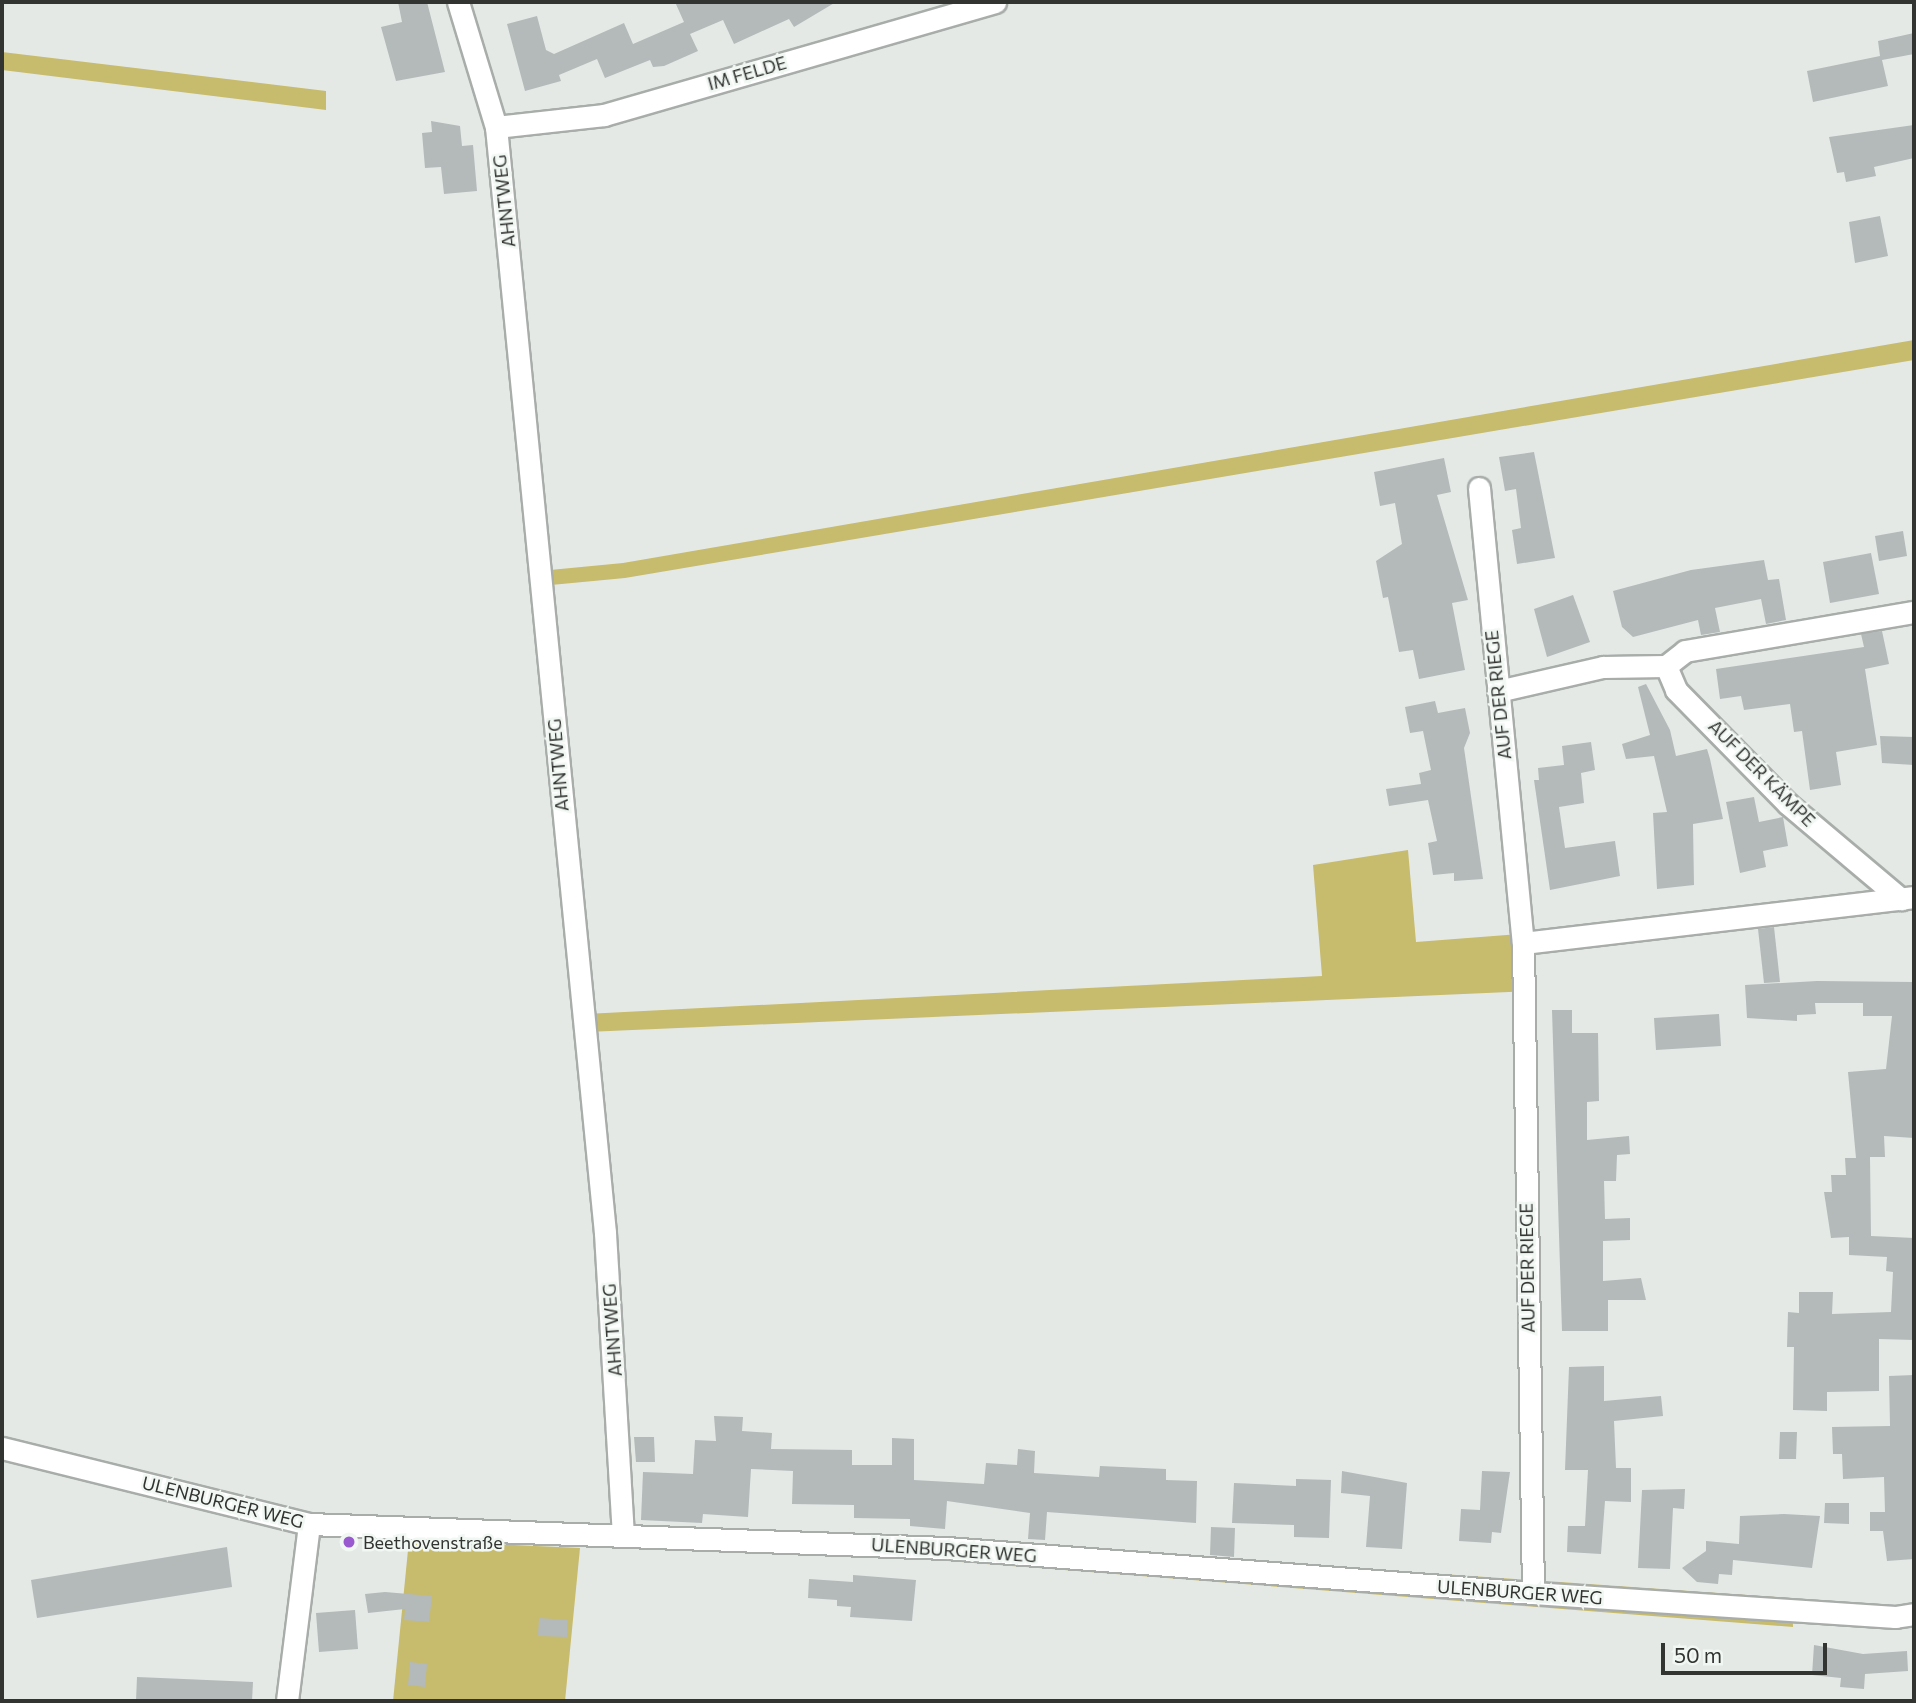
<!DOCTYPE html>
<meta charset="utf-8">
<style>
body{margin:0}
#map{position:relative;width:1916px;height:1703px;overflow:hidden;background:#e4e9e6;font-family:Commissioner,sans-serif}
div>[style]{position:absolute}
.green>*{inset:0;background:#c7bb6d}
.building>*{inset:0;background:#b3bab9}
.roads{filter:drop-shadow(2px 0 #a8adaa) drop-shadow(-2px 0 #a8adaa) drop-shadow(0 2px #a8adaa) drop-shadow(0 -2px #a8adaa)}
.minor>*{height:21px;margin:-10.5px;padding:0 10.5px;transform-origin:10.5px;border-radius:10.5px;background:#fff}
.dots>*{width:19px;height:19px;translate:-50% -50%;box-sizing:border-box;border:4px solid #f1f7f3;border-radius:50%}
span{translate:-50% -50%;white-space:nowrap;text-align:center;line-height:1.15;-webkit-text-stroke:5px #f1f7f3;paint-order:stroke}
.street-label{font-size:18px;color:#323432}
.poi-label{font-size:18px;color:#323432}
.left{translate:0 -50%;text-align:left}
.frame{position:absolute;inset:0;border:4px solid #323432;pointer-events:none}
.scale{position:absolute;left:1661px;top:1643px;width:166px;height:32px;box-sizing:border-box;border:4px solid #323432;border-top:0;padding-left:9px;font-size:21px;line-height:24px;white-space:nowrap;color:#323432;-webkit-text-stroke:5px #f1f7f3;paint-order:stroke}
</style>
<div id="map">
<div class="green">
<div style="clip-path:polygon(2px 52px,326px 91px,326px 110px,2px 70px)"></div>
<div style="clip-path:polygon(1914px 340px,1914px 360px,625px 578px,551px 585px,550px 570px,623px 563px)"></div>
<div style="clip-path:polygon(1408px 850px,1416px 942px,1533px 933px,1533px 991px,587px 1032px,586px 1014px,1322px 976px,1313px 865px)"></div>
<div style="clip-path:polygon(409px 1540px,580px 1548px,565px 1701px,393px 1701px)"></div>
<div style="clip-path:polygon(948px 1540px,1792px 1598px,1793px 1627px,948px 1561px)"></div>
</div>
<div class="building">
<div style="clip-path:polygon(398px 2px,427px 2px,445px 72px,396px 81px,381px 27px,402px 22px)"></div>
<div style="clip-path:polygon(675px 2px,836px 2px,794px 27px,789px 19px,734px 44px,723px 20px,690px 34px,698px 51px,664px 66px,653px 67px,650px 60px,605px 78px,597px 59px,559px 75px,561px 81px,525px 91px,507px 24px,537px 16px,546px 50px,554px 54px,624px 23px,633px 44px,684px 22px)"></div>
<div style="clip-path:polygon(1914px 33px,1914px 54px,1882px 60px,1888px 86px,1813px 102px,1807px 71px,1880px 56px,1878px 41px)"></div>
<div style="clip-path:polygon(431px 121px,460px 126px,462px 146px,473px 145px,477px 191px,444px 194px,441px 167px,425px 168px,422px 133px,432px 132px)"></div>
<div style="clip-path:polygon(1914px 125px,1914px 158px,1874px 167px,1876px 176px,1846px 182px,1844px 172px,1837px 173px,1829px 137px)"></div>
<div style="clip-path:polygon(1880px 216px,1888px 256px,1855px 263px,1849px 222px)"></div>
<div style="clip-path:polygon(1534px 452px,1555px 558px,1517px 564px,1512px 530px,1521px 528px,1516px 489px,1505px 491px,1499px 457px)"></div>
<div style="clip-path:polygon(1444px 458px,1451px 492px,1437px 495px,1468px 600px,1452px 603px,1465px 670px,1419px 679px,1413px 650px,1399px 652px,1388px 597px,1383px 598px,1376px 561px,1402px 544px,1395px 503px,1380px 506px,1374px 472px)"></div>
<div style="clip-path:polygon(1903px 531px,1907px 556px,1879px 561px,1875px 536px)"></div>
<div style="clip-path:polygon(1871px 553px,1879px 594px,1830px 603px,1823px 562px)"></div>
<div style="clip-path:polygon(1764px 560px,1768px 580px,1779px 579px,1786px 620px,1766px 624px,1761px 599px,1715px 608px,1720px 632px,1701px 635px,1698px 620px,1633px 637px,1622px 627px,1613px 591px,1691px 570px)"></div>
<div style="clip-path:polygon(1573px 595px,1590px 642px,1547px 657px,1534px 609px)"></div>
<div style="clip-path:polygon(1882px 631px,1889px 664px,1865px 669px,1877px 745px,1836px 752px,1841px 785px,1810px 790px,1802px 731px,1794px 732px,1790px 704px,1744px 710px,1741px 696px,1720px 699px,1716px 669px,1864px 647px,1861px 634px)"></div>
<div style="clip-path:polygon(1646px 684px,1670px 730px,1676px 756px,1707px 749px,1710px 759px,1723px 819px,1693px 824px,1694px 885px,1657px 889px,1653px 813px,1667px 812px,1654px 756px,1626px 759px,1622px 744px,1650px 735px,1638px 687px)"></div>
<div style="clip-path:polygon(1435px 701px,1438px 713px,1465px 708px,1470px 733px,1464px 748px,1483px 879px,1454px 881px,1454px 873px,1433px 875px,1428px 843px,1437px 841px,1428px 800px,1389px 806px,1386px 789px,1421px 784px,1419px 773px,1431px 770px,1423px 731px,1410px 733px,1405px 707px)"></div>
<div style="clip-path:polygon(1880px 736px,1914px 737px,1914px 765px,1882px 763px)"></div>
<div style="clip-path:polygon(1591px 742px,1595px 770px,1581px 773px,1584px 803px,1559px 807px,1565px 848px,1615px 841px,1620px 876px,1550px 890px,1534px 780px,1539px 780px,1538px 768px,1564px 765px,1562px 746px)"></div>
<div style="clip-path:polygon(1754px 797px,1759px 822px,1783px 817px,1788px 846px,1763px 851px,1766px 867px,1740px 873px,1726px 802px)"></div>
<div style="clip-path:polygon(1774px 927px,1780px 982px,1764px 983px,1758px 929px)"></div>
<div style="clip-path:polygon(1817px 981px,1914px 982px,1914px 1138px,1884px 1136px,1885px 1157px,1870px 1157px,1871px 1236px,1914px 1238px,1914px 1340px,1879px 1339px,1879px 1391px,1827px 1392px,1827px 1411px,1793px 1410px,1794px 1347px,1787px 1347px,1788px 1312px,1799px 1313px,1799px 1292px,1833px 1292px,1832px 1314px,1891px 1312px,1893px 1272px,1886px 1271px,1887px 1257px,1849px 1255px,1849px 1237px,1831px 1238px,1824px 1192px,1832px 1192px,1831px 1175px,1846px 1175px,1845px 1158px,1856px 1158px,1848px 1072px,1886px 1069px,1892px 1016px,1863px 1016px,1863px 1003px,1815px 1003px,1816px 1014px,1797px 1015px,1797px 1021px,1747px 1018px,1745px 985px)"></div>
<div style="clip-path:polygon(1552px 1010px,1572px 1010px,1572px 1033px,1598px 1033px,1599px 1101px,1587px 1102px,1587px 1140px,1629px 1136px,1630px 1154px,1617px 1155px,1616px 1181px,1604px 1181px,1605px 1219px,1630px 1218px,1630px 1240px,1603px 1241px,1603px 1281px,1641px 1278px,1646px 1300px,1608px 1300px,1608px 1331px,1562px 1331px)"></div>
<div style="clip-path:polygon(1719px 1014px,1721px 1046px,1656px 1050px,1654px 1018px)"></div>
<div style="clip-path:polygon(1604px 1366px,1604px 1401px,1661px 1396px,1663px 1416px,1614px 1421px,1616px 1468px,1631px 1468px,1631px 1502px,1605px 1501px,1601px 1554px,1567px 1552px,1568px 1526px,1585px 1526px,1588px 1470px,1565px 1470px,1569px 1367px)"></div>
<div style="clip-path:polygon(1914px 1375px,1914px 1559px,1887px 1561px,1883px 1531px,1870px 1531px,1870px 1512px,1885px 1512px,1884px 1477px,1843px 1479px,1842px 1454px,1833px 1454px,1832px 1427px,1890px 1426px,1889px 1376px)"></div>
<div style="clip-path:polygon(714px 1416px,743px 1417px,742px 1431px,772px 1433px,771px 1449px,852px 1450px,852px 1465px,892px 1465px,892px 1438px,914px 1439px,914px 1480px,984px 1484px,986px 1463px,1017px 1465px,1018px 1449px,1035px 1451px,1034px 1473px,1099px 1477px,1100px 1466px,1166px 1469px,1166px 1480px,1197px 1481px,1196px 1523px,1047px 1512px,1045px 1540px,1028px 1539px,1030px 1513px,947px 1501px,945px 1529px,910px 1526px,910px 1519px,854px 1518px,854px 1505px,792px 1504px,793px 1471px,751px 1469px,748px 1517px,703px 1514px,702px 1523px,641px 1520px,643px 1472px,693px 1474px,695px 1440px,716px 1441px)"></div>
<div style="clip-path:polygon(1780px 1432px,1797px 1432px,1796px 1459px,1779px 1459px)"></div>
<div style="clip-path:polygon(634px 1437px,654px 1437px,655px 1462px,636px 1462px)"></div>
<div style="clip-path:polygon(1342px 1471px,1407px 1483px,1402px 1549px,1366px 1547px,1370px 1496px,1341px 1493px)"></div>
<div style="clip-path:polygon(1482px 1471px,1510px 1472px,1501px 1533px,1492px 1532px,1491px 1543px,1459px 1541px,1461px 1509px,1480px 1510px)"></div>
<div style="clip-path:polygon(1296px 1479px,1331px 1480px,1329px 1538px,1294px 1537px,1294px 1525px,1232px 1523px,1234px 1483px,1296px 1486px)"></div>
<div style="clip-path:polygon(1685px 1489px,1684px 1509px,1673px 1508px,1670px 1569px,1638px 1568px,1642px 1490px)"></div>
<div style="clip-path:polygon(1825px 1503px,1849px 1503px,1849px 1524px,1824px 1523px)"></div>
<div style="clip-path:polygon(1784px 1514px,1820px 1516px,1812px 1568px,1733px 1560px,1732px 1575px,1719px 1574px,1718px 1584px,1697px 1582px,1682px 1568px,1706px 1551px,1706px 1541px,1739px 1544px,1740px 1516px)"></div>
<div style="clip-path:polygon(1211px 1527px,1235px 1528px,1234px 1557px,1210px 1555px)"></div>
<div style="clip-path:polygon(227px 1547px,232px 1587px,37px 1618px,31px 1580px)"></div>
<div style="clip-path:polygon(853px 1575px,916px 1580px,912px 1621px,850px 1617px,851px 1607px,837px 1606px,837px 1600px,808px 1598px,809px 1579px,853px 1582px)"></div>
<div style="clip-path:polygon(385px 1592px,432px 1596px,429px 1622px,404px 1620px,405px 1609px,368px 1613px,365px 1594px)"></div>
<div style="clip-path:polygon(355px 1610px,358px 1649px,319px 1652px,316px 1613px)"></div>
<div style="clip-path:polygon(539px 1618px,568px 1620px,567px 1637px,538px 1636px)"></div>
<div style="clip-path:polygon(1814px 1645px,1863px 1654px,1907px 1651px,1908px 1671px,1865px 1674px,1864px 1689px,1840px 1687px,1841px 1678px,1812px 1675px)"></div>
<div style="clip-path:polygon(410px 1662px,427px 1664px,425px 1687px,408px 1685px)"></div>
<div style="clip-path:polygon(137px 1677px,253px 1682px,252px 1701px,136px 1701px)"></div>
</div>
<div class="roads">
<div class="minor">
<div style="left:458px;top:2px;width:131px;rotate:73.1deg"></div>
<div style="left:496px;top:127px;width:1111px;rotate:84.37deg"></div>
<div style="left:605px;top:1233px;width:302px;rotate:86.6deg"></div>
<div style="left:496px;top:127px;width:109px;rotate:-6.3deg"></div>
<div style="left:604px;top:115px;width:407px;rotate:-16.1deg"></div>
<div style="left:1479px;top:488px;width:457px;rotate:84.5deg"></div>
<div style="left:1523px;top:943px;width:650px;rotate:89.12deg"></div>
<div style="left:1666px;top:666px;width:26px;rotate:67deg"></div>
<div style="left:1676px;top:690px;width:160px;rotate:45.5deg"></div>
<div style="left:1788px;top:804px;width:148px;rotate:40.1deg"></div>
<div style="left:1498px;top:691px;width:108px;rotate:-12.9deg"></div>
<div style="left:1603px;top:667px;width:63px;rotate:-0.9deg"></div>
<div style="left:1666px;top:666px;width:24px;rotate:-38deg"></div>
<div style="left:1685px;top:651px;width:232px;rotate:-9.7deg"></div>
<div style="left:1523px;top:943px;width:394px;rotate:-6.7deg"></div>
<div style="left:2px;top:1448px;width:316px;rotate:13.9deg"></div>
<div style="left:309px;top:1524px;width:637px;rotate:2.16deg"></div>
<div style="left:946px;top:1548px;width:589px;rotate:4.38deg"></div>
<div style="left:1533px;top:1593px;width:363px;rotate:3.8deg"></div>
<div style="left:1895px;top:1617px;width:19px;rotate:-9deg"></div>
<div style="left:287px;top:1701px;width:178px;rotate:-82.9deg"></div>
</div>
</div>
<div class="dots">
<div style="left:349px;top:1542px;background:#9959cf"></div>
</div>
<div class="street-label">
<span style="left:747px;top:73px;rotate:-16deg">IM FELDE</span>
<span style="left:504px;top:201px;rotate:-96deg">AHNTWEG</span>
<span style="left:1498px;top:695px;rotate:-96deg">AUF DER RIEGE</span>
<span style="left:558px;top:765px;rotate:-95deg">AHNTWEG</span>
<span style="left:1762px;top:773px;rotate:45deg">AUF DER KÄMPE</span>
<span style="left:1527px;top:1268px;rotate:-91deg">AUF DER RIEGE</span>
<span style="left:612px;top:1330px;rotate:-94deg">AHNTWEG</span>
<span style="left:223px;top:1502px;rotate:14deg">ULENBURGER WEG</span>
<span style="left:954px;top:1550px;rotate:4deg">ULENBURGER WEG</span>
<span style="left:1520px;top:1592px;rotate:4deg">ULENBURGER WEG</span>
</div>
<div class="poi-label">
<span class="left" style="left:363px;top:1542px">Beethovenstraße</span>
</div>
<div class="frame"></div>
<div class="scale">50 m</div>
</div>
